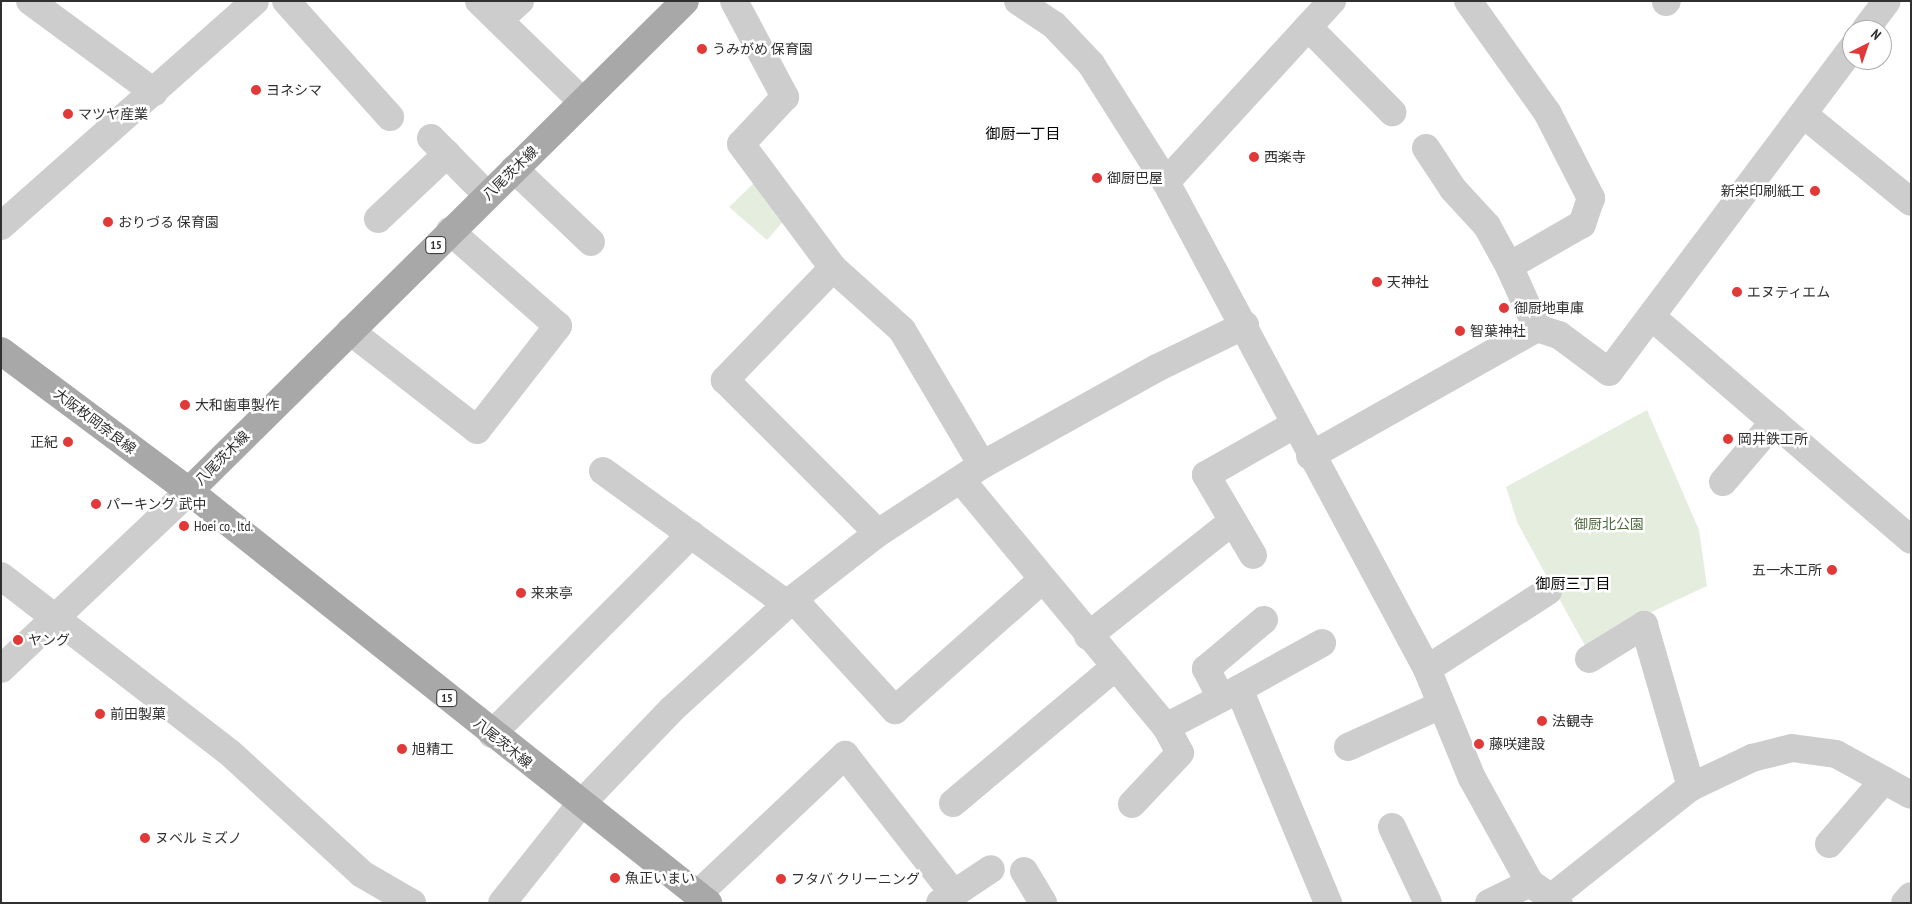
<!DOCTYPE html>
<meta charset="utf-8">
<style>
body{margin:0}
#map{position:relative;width:1912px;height:904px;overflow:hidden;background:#fff;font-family:"PT Sans Narrow","Noto Sans JP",sans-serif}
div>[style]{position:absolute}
.green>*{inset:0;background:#e5eddf}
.minor>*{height:28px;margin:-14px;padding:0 14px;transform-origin:14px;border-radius:14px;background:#cdcdcd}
.major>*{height:28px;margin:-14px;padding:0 14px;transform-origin:14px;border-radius:14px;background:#a8a8a8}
.dots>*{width:14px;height:14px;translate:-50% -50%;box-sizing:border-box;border:2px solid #fff;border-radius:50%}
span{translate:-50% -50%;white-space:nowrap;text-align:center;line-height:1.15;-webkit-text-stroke:5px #fff;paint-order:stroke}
.shield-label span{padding:1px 4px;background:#fff;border:1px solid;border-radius:4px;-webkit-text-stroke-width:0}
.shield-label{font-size:12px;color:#303030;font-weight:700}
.poi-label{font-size:14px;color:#303030}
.left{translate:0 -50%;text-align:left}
.right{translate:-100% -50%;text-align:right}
.street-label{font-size:14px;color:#303030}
.park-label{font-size:14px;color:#506b3e}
.neighbourhood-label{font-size:15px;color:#000}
.frame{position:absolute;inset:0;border:2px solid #303030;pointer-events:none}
.north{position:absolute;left:1842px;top:20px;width:50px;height:50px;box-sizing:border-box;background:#fff;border:1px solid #acacac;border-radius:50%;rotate:41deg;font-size:14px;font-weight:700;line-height:20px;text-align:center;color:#303030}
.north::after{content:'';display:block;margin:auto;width:18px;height:22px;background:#e13838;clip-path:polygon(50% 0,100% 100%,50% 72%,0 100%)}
</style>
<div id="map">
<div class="green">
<div style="clip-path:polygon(758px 179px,787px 217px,767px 240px,729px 207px)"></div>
<div style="clip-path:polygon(1647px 410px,1699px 530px,1707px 586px,1645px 615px,1588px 651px,1518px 524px,1506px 487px)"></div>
</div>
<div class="minor">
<div style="left:30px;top:1px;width:154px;rotate:36.3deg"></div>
<div style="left:286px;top:1px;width:156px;rotate:48.1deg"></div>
<div style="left:479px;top:1px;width:145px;rotate:44.2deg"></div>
<div style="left:734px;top:1px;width:109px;rotate:62deg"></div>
<div style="left:785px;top:97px;width:64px;rotate:133.1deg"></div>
<div style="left:741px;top:144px;width:154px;rotate:53.4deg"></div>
<div style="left:833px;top:268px;width:93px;rotate:41.9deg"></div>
<div style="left:902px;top:330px;width:157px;rotate:59.3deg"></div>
<div style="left:1018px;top:1px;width:43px;rotate:33.7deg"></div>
<div style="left:1054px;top:25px;width:54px;rotate:46.5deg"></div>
<div style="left:1091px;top:64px;width:140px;rotate:57.6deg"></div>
<div style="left:1166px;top:182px;width:553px;rotate:61.81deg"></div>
<div style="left:1427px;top:669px;width:118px;rotate:67.6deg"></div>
<div style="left:1472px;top:778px;width:120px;rotate:61.1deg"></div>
<div style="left:1530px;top:883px;width:35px;rotate:35deg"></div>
<div style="left:1468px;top:1px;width:136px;rotate:54.6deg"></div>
<div style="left:1547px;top:112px;width:97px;rotate:62.9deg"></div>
<div style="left:1591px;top:198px;width:28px;rotate:109deg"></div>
<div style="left:1582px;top:224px;width:84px;rotate:150.1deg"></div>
<div style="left:1509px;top:266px;width:68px;rotate:65.7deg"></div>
<div style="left:1666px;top:2px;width:1px;rotate:-45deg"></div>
<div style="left:500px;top:19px;width:27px;rotate:-42deg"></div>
<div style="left:1308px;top:27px;width:120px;rotate:45.3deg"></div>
<div style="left:1865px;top:30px;width:36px;rotate:-53deg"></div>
<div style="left:1803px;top:114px;width:139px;rotate:39.2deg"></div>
<div style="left:431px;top:138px;width:80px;rotate:45.5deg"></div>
<div style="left:1426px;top:148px;width:49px;rotate:56.6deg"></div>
<div style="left:1453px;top:189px;width:50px;rotate:47.4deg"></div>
<div style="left:1487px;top:226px;width:46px;rotate:61.2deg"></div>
<div style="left:514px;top:169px;width:106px;rotate:43.5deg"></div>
<div style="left:1166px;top:182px;width:246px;rotate:-47.5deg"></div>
<div style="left:378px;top:219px;width:95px;rotate:-43.3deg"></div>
<div style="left:1px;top:226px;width:339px;rotate:-41.5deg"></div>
<div style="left:833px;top:268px;width:156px;rotate:134deg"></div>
<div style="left:725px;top:380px;width:216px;rotate:45deg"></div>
<div style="left:1653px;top:318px;width:340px;rotate:40.7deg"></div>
<div style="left:350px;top:331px;width:161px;rotate:37.9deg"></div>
<div style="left:477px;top:430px;width:132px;rotate:-52.1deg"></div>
<div style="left:558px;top:326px;width:144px;rotate:-138.7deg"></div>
<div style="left:1310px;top:456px;width:261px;rotate:-29.4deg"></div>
<div style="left:1537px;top:328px;width:23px;rotate:18deg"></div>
<div style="left:1559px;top:335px;width:62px;rotate:36.5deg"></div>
<div style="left:1609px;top:372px;width:405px;rotate:-53.1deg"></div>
<div style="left:603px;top:471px;width:227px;rotate:35.9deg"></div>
<div style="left:961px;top:480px;width:321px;rotate:50.3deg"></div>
<div style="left:1166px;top:727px;width:82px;rotate:-27.5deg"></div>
<div style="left:1239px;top:689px;width:232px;rotate:67.4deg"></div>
<div style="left:1723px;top:482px;width:79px;rotate:-49.6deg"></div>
<div style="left:1253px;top:555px;width:93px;rotate:-120.4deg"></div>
<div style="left:1206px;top:475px;width:101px;rotate:-29.6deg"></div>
<div style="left:1px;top:576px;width:289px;rotate:37.7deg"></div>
<div style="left:230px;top:753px;width:179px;rotate:42.5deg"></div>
<div style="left:362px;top:874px;width:58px;rotate:30.1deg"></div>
<div style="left:793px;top:599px;width:151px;rotate:47.4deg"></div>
<div style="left:895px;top:710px;width:196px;rotate:-41.5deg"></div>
<div style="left:1088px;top:636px;width:185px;rotate:-38.4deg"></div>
<div style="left:1589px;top:659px;width:65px;rotate:-31.7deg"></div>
<div style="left:1644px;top:625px;width:169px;rotate:73.8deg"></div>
<div style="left:1px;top:669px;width:259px;rotate:-43.4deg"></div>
<div style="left:1427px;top:669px;width:144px;rotate:-32.8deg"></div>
<div style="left:1239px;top:689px;width:95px;rotate:-29deg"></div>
<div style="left:1221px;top:698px;width:33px;rotate:-117deg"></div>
<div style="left:1206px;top:669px;width:76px;rotate:-40.2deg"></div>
<div style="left:492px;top:734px;width:282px;rotate:-45.1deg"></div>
<div style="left:1348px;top:747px;width:102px;rotate:-24.3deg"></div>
<div style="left:953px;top:803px;width:212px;rotate:-40deg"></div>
<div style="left:1132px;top:804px;width:70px;rotate:-46.7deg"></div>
<div style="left:1180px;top:753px;width:30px;rotate:-118deg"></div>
<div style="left:1392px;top:827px;width:84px;rotate:64.7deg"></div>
<div style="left:1829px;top:844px;width:84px;rotate:-49.3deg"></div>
<div style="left:1024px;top:871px;width:37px;rotate:59deg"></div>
<div style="left:697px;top:895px;width:204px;rotate:-43.4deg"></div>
<div style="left:845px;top:755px;width:177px;rotate:51.9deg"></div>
<div style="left:1552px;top:897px;width:177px;rotate:-38.4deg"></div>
<div style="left:1691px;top:787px;width:68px;rotate:-25.4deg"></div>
<div style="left:1752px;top:758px;width:41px;rotate:-14deg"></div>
<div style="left:1792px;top:748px;width:44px;rotate:7.8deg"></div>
<div style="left:1836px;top:754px;width:85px;rotate:28.7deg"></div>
<div style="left:502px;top:903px;width:125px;rotate:-51.5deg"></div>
<div style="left:580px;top:805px;width:132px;rotate:-46.2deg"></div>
<div style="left:671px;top:710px;width:165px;rotate:-42.3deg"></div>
<div style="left:793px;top:599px;width:108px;rotate:-37.8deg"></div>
<div style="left:878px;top:533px;width:124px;rotate:-33.2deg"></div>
<div style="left:982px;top:465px;width:200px;rotate:-29deg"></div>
<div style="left:1157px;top:368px;width:98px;rotate:-26deg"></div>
<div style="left:940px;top:903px;width:61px;rotate:-33.7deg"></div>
<div style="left:1489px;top:903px;width:46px;rotate:-26deg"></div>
<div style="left:1905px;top:903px;width:9px;rotate:-49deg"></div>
</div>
<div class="major">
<div style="left:1px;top:351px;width:234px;rotate:36.7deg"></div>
<div style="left:189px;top:491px;width:663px;rotate:38.44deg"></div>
<div style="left:189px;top:491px;width:697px;rotate:-44.65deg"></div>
</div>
<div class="dots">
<div style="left:702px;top:49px;background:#e13838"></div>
<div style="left:256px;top:90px;background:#e13838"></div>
<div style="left:68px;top:114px;background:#e13838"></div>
<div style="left:1254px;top:157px;background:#e13838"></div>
<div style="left:1097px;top:178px;background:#e13838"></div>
<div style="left:1815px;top:191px;background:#e13838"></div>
<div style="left:108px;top:222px;background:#e13838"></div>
<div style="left:1377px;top:282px;background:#e13838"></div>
<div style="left:1737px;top:292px;background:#e13838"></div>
<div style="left:1504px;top:308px;background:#e13838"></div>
<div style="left:1460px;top:331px;background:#e13838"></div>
<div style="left:185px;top:405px;background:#e13838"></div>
<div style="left:1728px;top:439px;background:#e13838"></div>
<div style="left:68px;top:442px;background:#e13838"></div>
<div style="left:96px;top:504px;background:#e13838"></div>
<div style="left:184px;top:526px;background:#e13838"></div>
<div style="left:1832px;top:570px;background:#e13838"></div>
<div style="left:521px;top:593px;background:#e13838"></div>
<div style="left:18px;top:640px;background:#e13838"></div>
<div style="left:100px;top:714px;background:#e13838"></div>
<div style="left:1542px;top:721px;background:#e13838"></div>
<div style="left:1479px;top:744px;background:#e13838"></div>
<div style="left:402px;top:749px;background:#e13838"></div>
<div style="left:145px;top:838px;background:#e13838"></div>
<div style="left:615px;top:878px;background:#e13838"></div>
<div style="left:781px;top:879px;background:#e13838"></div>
</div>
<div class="shield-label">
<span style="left:436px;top:245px">15</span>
<span style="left:447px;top:698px">15</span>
</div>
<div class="poi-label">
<span class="left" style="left:712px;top:49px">うみがめ 保育園</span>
<span class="left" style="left:266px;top:90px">ヨネシマ</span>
<span class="left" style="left:78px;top:114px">マツヤ産業</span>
<span class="left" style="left:1264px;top:157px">西楽寺</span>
<span class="left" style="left:1107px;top:178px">御厨巴屋</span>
<span class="right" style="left:1805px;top:191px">新栄印刷紙工</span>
<span class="left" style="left:118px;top:222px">おりづる 保育園</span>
<span class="left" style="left:1387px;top:282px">天神社</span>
<span class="left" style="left:1747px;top:292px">エヌティエム</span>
<span class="left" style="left:1514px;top:308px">御厨地車庫</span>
<span class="left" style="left:1470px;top:331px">智葉神社</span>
<span class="left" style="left:195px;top:405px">大和歯車製作</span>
<span class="left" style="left:1738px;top:439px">岡井鉄工所</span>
<span class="right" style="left:58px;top:442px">正紀</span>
<span class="left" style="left:106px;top:504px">パーキング 武中</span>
<span class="left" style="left:194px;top:526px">Hoei co., ltd.</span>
<span class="right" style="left:1822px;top:570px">五一木工所</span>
<span class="left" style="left:531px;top:593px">来来亭</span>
<span class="left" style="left:28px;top:640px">ヤング</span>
<span class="left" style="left:110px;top:714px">前田製菓</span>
<span class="left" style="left:1552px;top:721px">法観寺</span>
<span class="left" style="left:1489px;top:744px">藤咲建設</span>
<span class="left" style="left:412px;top:749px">旭精工</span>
<span class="left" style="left:155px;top:838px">ヌベル ミズノ</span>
<span class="left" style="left:625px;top:878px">魚正いまい</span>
<span class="left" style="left:791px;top:879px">フタバ クリーニング</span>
</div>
<div class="street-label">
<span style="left:510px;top:173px;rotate:-44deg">八尾茨木線</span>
<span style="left:95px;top:421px;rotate:37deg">大阪枚岡奈良線</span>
<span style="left:222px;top:458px;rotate:-45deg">八尾茨木線</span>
<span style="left:503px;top:743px;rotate:39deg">八尾茨木線</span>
</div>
<div class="park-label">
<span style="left:1609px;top:524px">御厨北公園</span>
</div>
<div class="neighbourhood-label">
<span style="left:1023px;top:134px">御厨一丁目</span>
<span style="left:1573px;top:584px">御厨三丁目</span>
</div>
<div class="frame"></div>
<div class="north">N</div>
</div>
